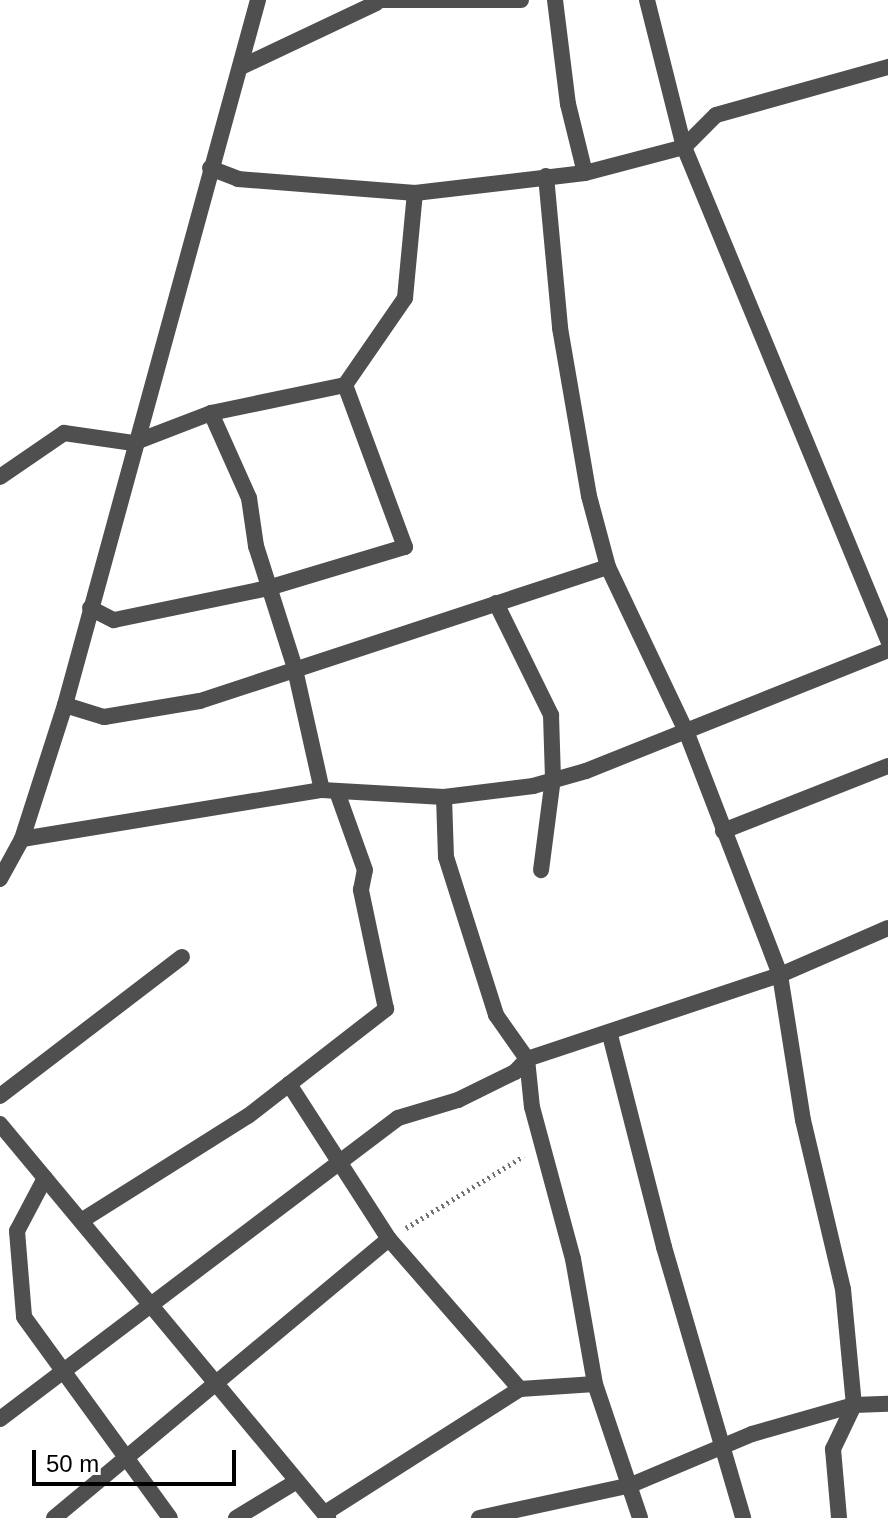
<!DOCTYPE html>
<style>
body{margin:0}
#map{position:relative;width:888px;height:1518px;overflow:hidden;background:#fff;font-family:Arial,sans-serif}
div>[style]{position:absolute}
.path>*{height:5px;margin-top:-2.5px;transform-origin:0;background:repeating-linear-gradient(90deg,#717171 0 2px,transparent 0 6px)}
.minor>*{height:16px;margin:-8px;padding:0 8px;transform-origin:8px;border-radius:8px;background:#4f4f4f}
.tertiary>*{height:16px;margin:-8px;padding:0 8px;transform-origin:8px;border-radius:8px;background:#4f4f4f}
span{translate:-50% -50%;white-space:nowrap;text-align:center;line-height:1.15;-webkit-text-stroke:7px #fff;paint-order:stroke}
.scale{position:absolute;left:32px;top:1450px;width:204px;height:36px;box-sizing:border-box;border:4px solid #000;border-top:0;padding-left:10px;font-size:24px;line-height:28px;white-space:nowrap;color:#000;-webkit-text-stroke:6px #fff;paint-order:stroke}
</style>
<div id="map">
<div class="path">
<div style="left:406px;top:1228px;width:138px;rotate:-31.4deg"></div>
</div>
<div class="minor">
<div style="left:373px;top:0;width:148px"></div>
<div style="left:555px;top:0;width:105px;rotate:82.9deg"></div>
<div style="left:568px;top:104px;width:71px;rotate:76.2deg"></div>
<div style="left:647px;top:0;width:152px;rotate:75.9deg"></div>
<div style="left:684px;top:147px;width:534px;rotate:67.52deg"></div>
<div style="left:243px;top:66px;width:147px;rotate:-25.3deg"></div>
<div style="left:210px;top:168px;width:30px;rotate:21deg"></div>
<div style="left:238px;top:179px;width:178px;rotate:4.5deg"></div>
<div style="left:415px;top:193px;width:171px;rotate:-6.7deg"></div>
<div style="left:585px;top:173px;width:102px;rotate:-14.7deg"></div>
<div style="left:684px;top:147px;width:45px;rotate:-45deg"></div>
<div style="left:716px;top:115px;width:179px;rotate:-15.6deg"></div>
<div style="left:546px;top:176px;width:153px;rotate:84.7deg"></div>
<div style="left:560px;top:328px;width:170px;rotate:80.2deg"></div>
<div style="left:589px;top:496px;width:73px;rotate:75deg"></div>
<div style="left:608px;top:567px;width:182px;rotate:64.6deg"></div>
<div style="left:686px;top:731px;width:261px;rotate:68.9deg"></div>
<div style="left:780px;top:975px;width:147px;rotate:81deg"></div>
<div style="left:803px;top:1120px;width:174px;rotate:76.7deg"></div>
<div style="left:843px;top:1289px;width:117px;rotate:84.6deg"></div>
<div style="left:854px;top:1405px;width:49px;rotate:115.5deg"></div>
<div style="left:833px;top:1449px;width:69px;rotate:85deg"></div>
<div style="left:211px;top:413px;width:137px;rotate:-11.8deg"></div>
<div style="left:345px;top:385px;width:106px;rotate:-55.4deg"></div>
<div style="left:405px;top:298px;width:105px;rotate:-84.6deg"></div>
<div style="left:0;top:477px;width:78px;rotate:-34.5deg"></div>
<div style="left:64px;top:433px;width:70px;rotate:8.2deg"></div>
<div style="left:133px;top:443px;width:84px;rotate:-21deg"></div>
<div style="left:211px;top:413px;width:93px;rotate:65.9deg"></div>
<div style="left:249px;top:498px;width:49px;rotate:81.7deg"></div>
<div style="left:256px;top:546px;width:125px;rotate:72.3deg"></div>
<div style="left:294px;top:665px;width:128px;rotate:77.4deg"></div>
<div style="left:496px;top:603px;width:125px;rotate:63.8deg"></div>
<div style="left:551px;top:715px;width:63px;rotate:88.2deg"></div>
<div style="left:553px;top:778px;width:93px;rotate:97.4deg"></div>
<div style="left:90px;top:608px;width:27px;rotate:27deg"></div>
<div style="left:114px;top:620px;width:157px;rotate:-11.7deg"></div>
<div style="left:268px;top:588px;width:143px;rotate:-16.7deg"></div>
<div style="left:405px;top:547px;width:173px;rotate:-110.3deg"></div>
<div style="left:65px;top:705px;width:41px;rotate:17.1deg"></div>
<div style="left:104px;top:717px;width:97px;rotate:-9.5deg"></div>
<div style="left:200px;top:701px;width:429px;rotate:-18.2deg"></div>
<div style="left:444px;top:797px;width:60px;rotate:88.1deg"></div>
<div style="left:446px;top:857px;width:166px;rotate:72.4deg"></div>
<div style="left:496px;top:1015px;width:54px;rotate:54.8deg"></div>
<div style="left:527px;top:1059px;width:48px;rotate:84.1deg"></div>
<div style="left:532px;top:1107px;width:157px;rotate:74.9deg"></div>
<div style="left:573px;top:1259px;width:127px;rotate:80deg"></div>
<div style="left:595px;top:1384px;width:141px;rotate:71.4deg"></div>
<div style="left:723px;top:831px;width:177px;rotate:-21.5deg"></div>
<div style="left:22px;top:839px;width:304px;rotate:-9.3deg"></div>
<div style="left:322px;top:790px;width:122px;rotate:3.3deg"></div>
<div style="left:444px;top:797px;width:90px;rotate:-7deg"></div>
<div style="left:533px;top:786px;width:55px;rotate:-15.8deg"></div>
<div style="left:586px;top:771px;width:325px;rotate:-21.8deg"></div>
<div style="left:0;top:879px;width:46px;rotate:-61.2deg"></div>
<div style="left:22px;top:839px;width:141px;rotate:-72.2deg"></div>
<div style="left:65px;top:705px;width:731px;rotate:-74.69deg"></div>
<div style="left:610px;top:1035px;width:219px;rotate:75.7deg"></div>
<div style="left:664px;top:1247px;width:282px;rotate:73.7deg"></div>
<div style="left:289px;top:1084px;width:184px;rotate:57.2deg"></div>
<div style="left:389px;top:1239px;width:199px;rotate:48.9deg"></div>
<div style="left:0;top:1096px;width:229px;rotate:-37.4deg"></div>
<div style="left:45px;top:1178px;width:60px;rotate:117.8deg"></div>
<div style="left:17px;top:1231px;width:86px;rotate:85.3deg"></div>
<div style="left:24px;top:1317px;width:248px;rotate:54deg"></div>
<div style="left:81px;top:1221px;width:197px;rotate:-32.2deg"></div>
<div style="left:248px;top:1116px;width:175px;rotate:-37.8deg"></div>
<div style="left:386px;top:1009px;width:122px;rotate:-101.9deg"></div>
<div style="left:361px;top:890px;width:20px;rotate:-79deg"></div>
<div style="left:365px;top:870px;width:83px;rotate:-109.7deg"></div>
<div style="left:0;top:1419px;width:499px;rotate:-37.1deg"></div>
<div style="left:398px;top:1118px;width:63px;rotate:-16.7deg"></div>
<div style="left:458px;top:1100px;width:64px;rotate:-26.2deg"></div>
<div style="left:515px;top:1072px;width:18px;rotate:-47deg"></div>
<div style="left:527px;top:1059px;width:267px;rotate:-18.4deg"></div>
<div style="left:780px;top:975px;width:118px;rotate:-23.5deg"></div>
<div style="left:325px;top:1513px;width:231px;rotate:-32.5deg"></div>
<div style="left:520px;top:1389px;width:75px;rotate:-3.8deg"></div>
<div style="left:54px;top:1518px;width:436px;rotate:-39.8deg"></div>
<div style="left:236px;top:1518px;width:71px;rotate:-31.2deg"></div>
<div style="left:479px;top:1518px;width:156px;rotate:-12.2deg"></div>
<div style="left:631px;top:1485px;width:131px;rotate:-22.9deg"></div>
<div style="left:752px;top:1434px;width:106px;rotate:-15.9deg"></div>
<div style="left:854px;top:1405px;width:34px;rotate:-2deg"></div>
</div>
<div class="tertiary">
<div style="left:0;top:1124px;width:513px;rotate:50.22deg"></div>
</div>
<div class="scale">50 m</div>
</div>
